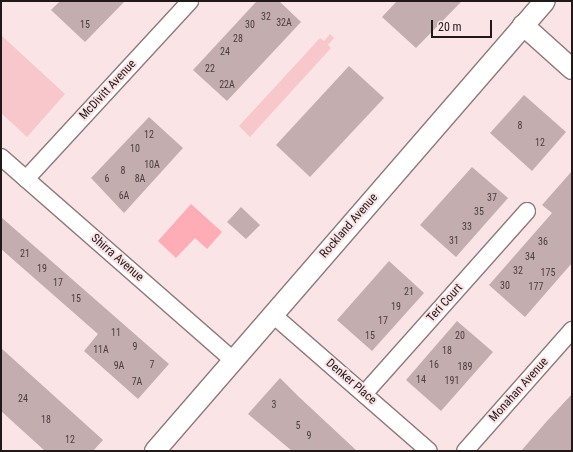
<!DOCTYPE html>
<style>
body{margin:0}
#map{position:relative;width:573px;height:452px;overflow:hidden;background:#fbe4e6;font-family:"Roboto Condensed",sans-serif}
div>[style]{position:absolute}
.green>*{inset:0;background:#f7c7cc}
.water>*{inset:0;background:#feacb6}
.building>*{inset:0;background:#c4adaf}
.roads{filter:drop-shadow(1px 0 #8e797b) drop-shadow(-1px 0 #8e797b) drop-shadow(0 1px #8e797b) drop-shadow(0 -1px #8e797b)}
.minor>*{height:16px;margin:-8px;padding:0 8px;transform-origin:8px;border-radius:8px;background:#fff}
.tertiary>*{height:20px;margin:-10px;padding:0 10px;transform-origin:10px;border-radius:10px;background:#fff}
span{translate:-50% -50%;white-space:nowrap;text-align:center;line-height:1.15;-webkit-text-stroke:4px #fbe4e6;paint-order:stroke}
.number-label{font-size:10px;color:#493d3e}
.number-label span{-webkit-text-stroke-width:0}
.street-label{font-size:12px;color:#201819}
.frame{position:absolute;inset:0;border:2px solid #201819;pointer-events:none}
.scale{position:absolute;left:431px;top:20px;width:61px;height:18px;box-sizing:border-box;border:2px solid #201819;border-top:0;padding-left:5px;font-size:12px;line-height:14px;white-space:nowrap;color:#201819;-webkit-text-stroke:3px #fbe4e6;paint-order:stroke}
</style>
<div id="map">
<div class="green">
<div style="clip-path:polygon(330px 34px,334px 38px,328px 45px,331px 48px,250px 137px,239px 126px,320px 38px,324px 41px)"></div>
<div style="clip-path:polygon(1px 35px,65px 94px,27px 137px,1px 113px)"></div>
</div>
<div class="water">
<div style="clip-path:polygon(191px 204px,222px 232px,207px 249px,195px 238px,176px 258px,158px 241px)"></div>
</div>
<div class="building">
<div style="clip-path:polygon(60px 1px,125px 1px,85px 42px,51px 10px)"></div>
<div style="clip-path:polygon(257px 1px,279px 1px,301px 22px,227px 101px,193px 70px)"></div>
<div style="clip-path:polygon(397px 1px,462px 1px,416px 48px,382px 17px)"></div>
<div style="clip-path:polygon(349px 66px,384px 98px,310px 177px,276px 145px)"></div>
<div style="clip-path:polygon(524px 95px,566px 132px,532px 171px,490px 133px)"></div>
<div style="clip-path:polygon(149px 117px,183px 148px,124px 213px,91px 178px)"></div>
<div style="clip-path:polygon(472px 167px,508px 198px,456px 257px,420px 225px)"></div>
<div style="clip-path:polygon(572px 171px,572px 263px,525px 317px,489px 285px,552px 213px,542px 205px)"></div>
<div style="clip-path:polygon(241px 207px,260px 225px,246px 239px,227px 222px)"></div>
<div style="clip-path:polygon(1px 217px,169px 364px,138px 399px,84px 351px,98px 334px,1px 249px)"></div>
<div style="clip-path:polygon(389px 261px,424px 293px,372px 351px,337px 320px)"></div>
<div style="clip-path:polygon(457px 321px,493px 352px,441px 411px,406px 380px)"></div>
<div style="clip-path:polygon(1px 348px,103px 440px,93px 451px,45px 451px,1px 411px)"></div>
<div style="clip-path:polygon(280px 378px,298px 396px,357px 451px,292px 451px,248px 414px)"></div>
<div style="clip-path:polygon(572px 394px,572px 451px,521px 451px,547px 421px)"></div>
</div>
<div class="roads">
<div class="minor">
<div style="left:1px;top:157px;width:308px;rotate:41.2deg"></div>
<div style="left:26px;top:179px;width:242px;rotate:-47.3deg"></div>
<div style="left:272px;top:314px;width:208px;rotate:41.1deg"></div>
<div style="left:364px;top:394px;width:245px;rotate:-48.3deg"></div>
<div style="left:465px;top:451px;width:162px;rotate:-48.5deg"></div>
</div>
<div class="tertiary">
<div style="left:523px;top:25px;width:66px;rotate:41.9deg"></div>
<div style="left:155px;top:451px;width:595px;rotate:-49.09deg"></div>
</div>
</div>
<div class="number-label">
<span style="left:266px;top:17px">32</span>
<span style="left:284px;top:23px">32A</span>
<span style="left:85px;top:25px">15</span>
<span style="left:250px;top:25px">30</span>
<span style="left:238px;top:39px">28</span>
<span style="left:225px;top:52px">24</span>
<span style="left:210px;top:69px">22</span>
<span style="left:227px;top:85px">22A</span>
<span style="left:520px;top:126px">8</span>
<span style="left:149px;top:135px">12</span>
<span style="left:540px;top:143px">12</span>
<span style="left:135px;top:149px">10</span>
<span style="left:152px;top:165px">10A</span>
<span style="left:123px;top:171px">8</span>
<span style="left:107px;top:179px">6</span>
<span style="left:140px;top:179px">8A</span>
<span style="left:124px;top:196px">6A</span>
<span style="left:492px;top:198px">37</span>
<span style="left:479px;top:212px">35</span>
<span style="left:467px;top:227px">33</span>
<span style="left:454px;top:241px">31</span>
<span style="left:543px;top:242px">36</span>
<span style="left:25px;top:254px">21</span>
<span style="left:530px;top:257px">34</span>
<span style="left:42px;top:269px">19</span>
<span style="left:518px;top:271px">32</span>
<span style="left:548px;top:273px">175</span>
<span style="left:58px;top:283px">17</span>
<span style="left:505px;top:286px">30</span>
<span style="left:536px;top:287px">177</span>
<span style="left:409px;top:292px">21</span>
<span style="left:76px;top:299px">15</span>
<span style="left:396px;top:307px">19</span>
<span style="left:383px;top:321px">17</span>
<span style="left:116px;top:333px">11</span>
<span style="left:370px;top:336px">15</span>
<span style="left:460px;top:336px">20</span>
<span style="left:135px;top:347px">9</span>
<span style="left:101px;top:350px">11A</span>
<span style="left:447px;top:351px">18</span>
<span style="left:152px;top:365px">7</span>
<span style="left:434px;top:365px">16</span>
<span style="left:119px;top:366px">9A</span>
<span style="left:465px;top:367px">189</span>
<span style="left:421px;top:380px">14</span>
<span style="left:452px;top:381px">191</span>
<span style="left:137px;top:382px">7A</span>
<span style="left:23px;top:399px">24</span>
<span style="left:274px;top:405px">3</span>
<span style="left:46px;top:420px">18</span>
<span style="left:298px;top:426px">5</span>
<span style="left:309px;top:436px">9</span>
<span style="left:70px;top:440px">12</span>
</div>
<div class="street-label">
<span style="left:108px;top:90px;rotate:-47deg">McDivitt Avenue</span>
<span style="left:349px;top:226px;rotate:-49deg">Rockland Avenue</span>
<span style="left:117px;top:258px;rotate:41deg">Shirra Avenue</span>
<span style="left:445px;top:303px;rotate:-48deg">Teri Court</span>
<span style="left:351px;top:382px;rotate:41deg">Denker Place</span>
<span style="left:519px;top:390px;rotate:-48deg">Monahan Avenue</span>
</div>
<div class="frame"></div>
<div class="scale">20 m</div>
</div>
